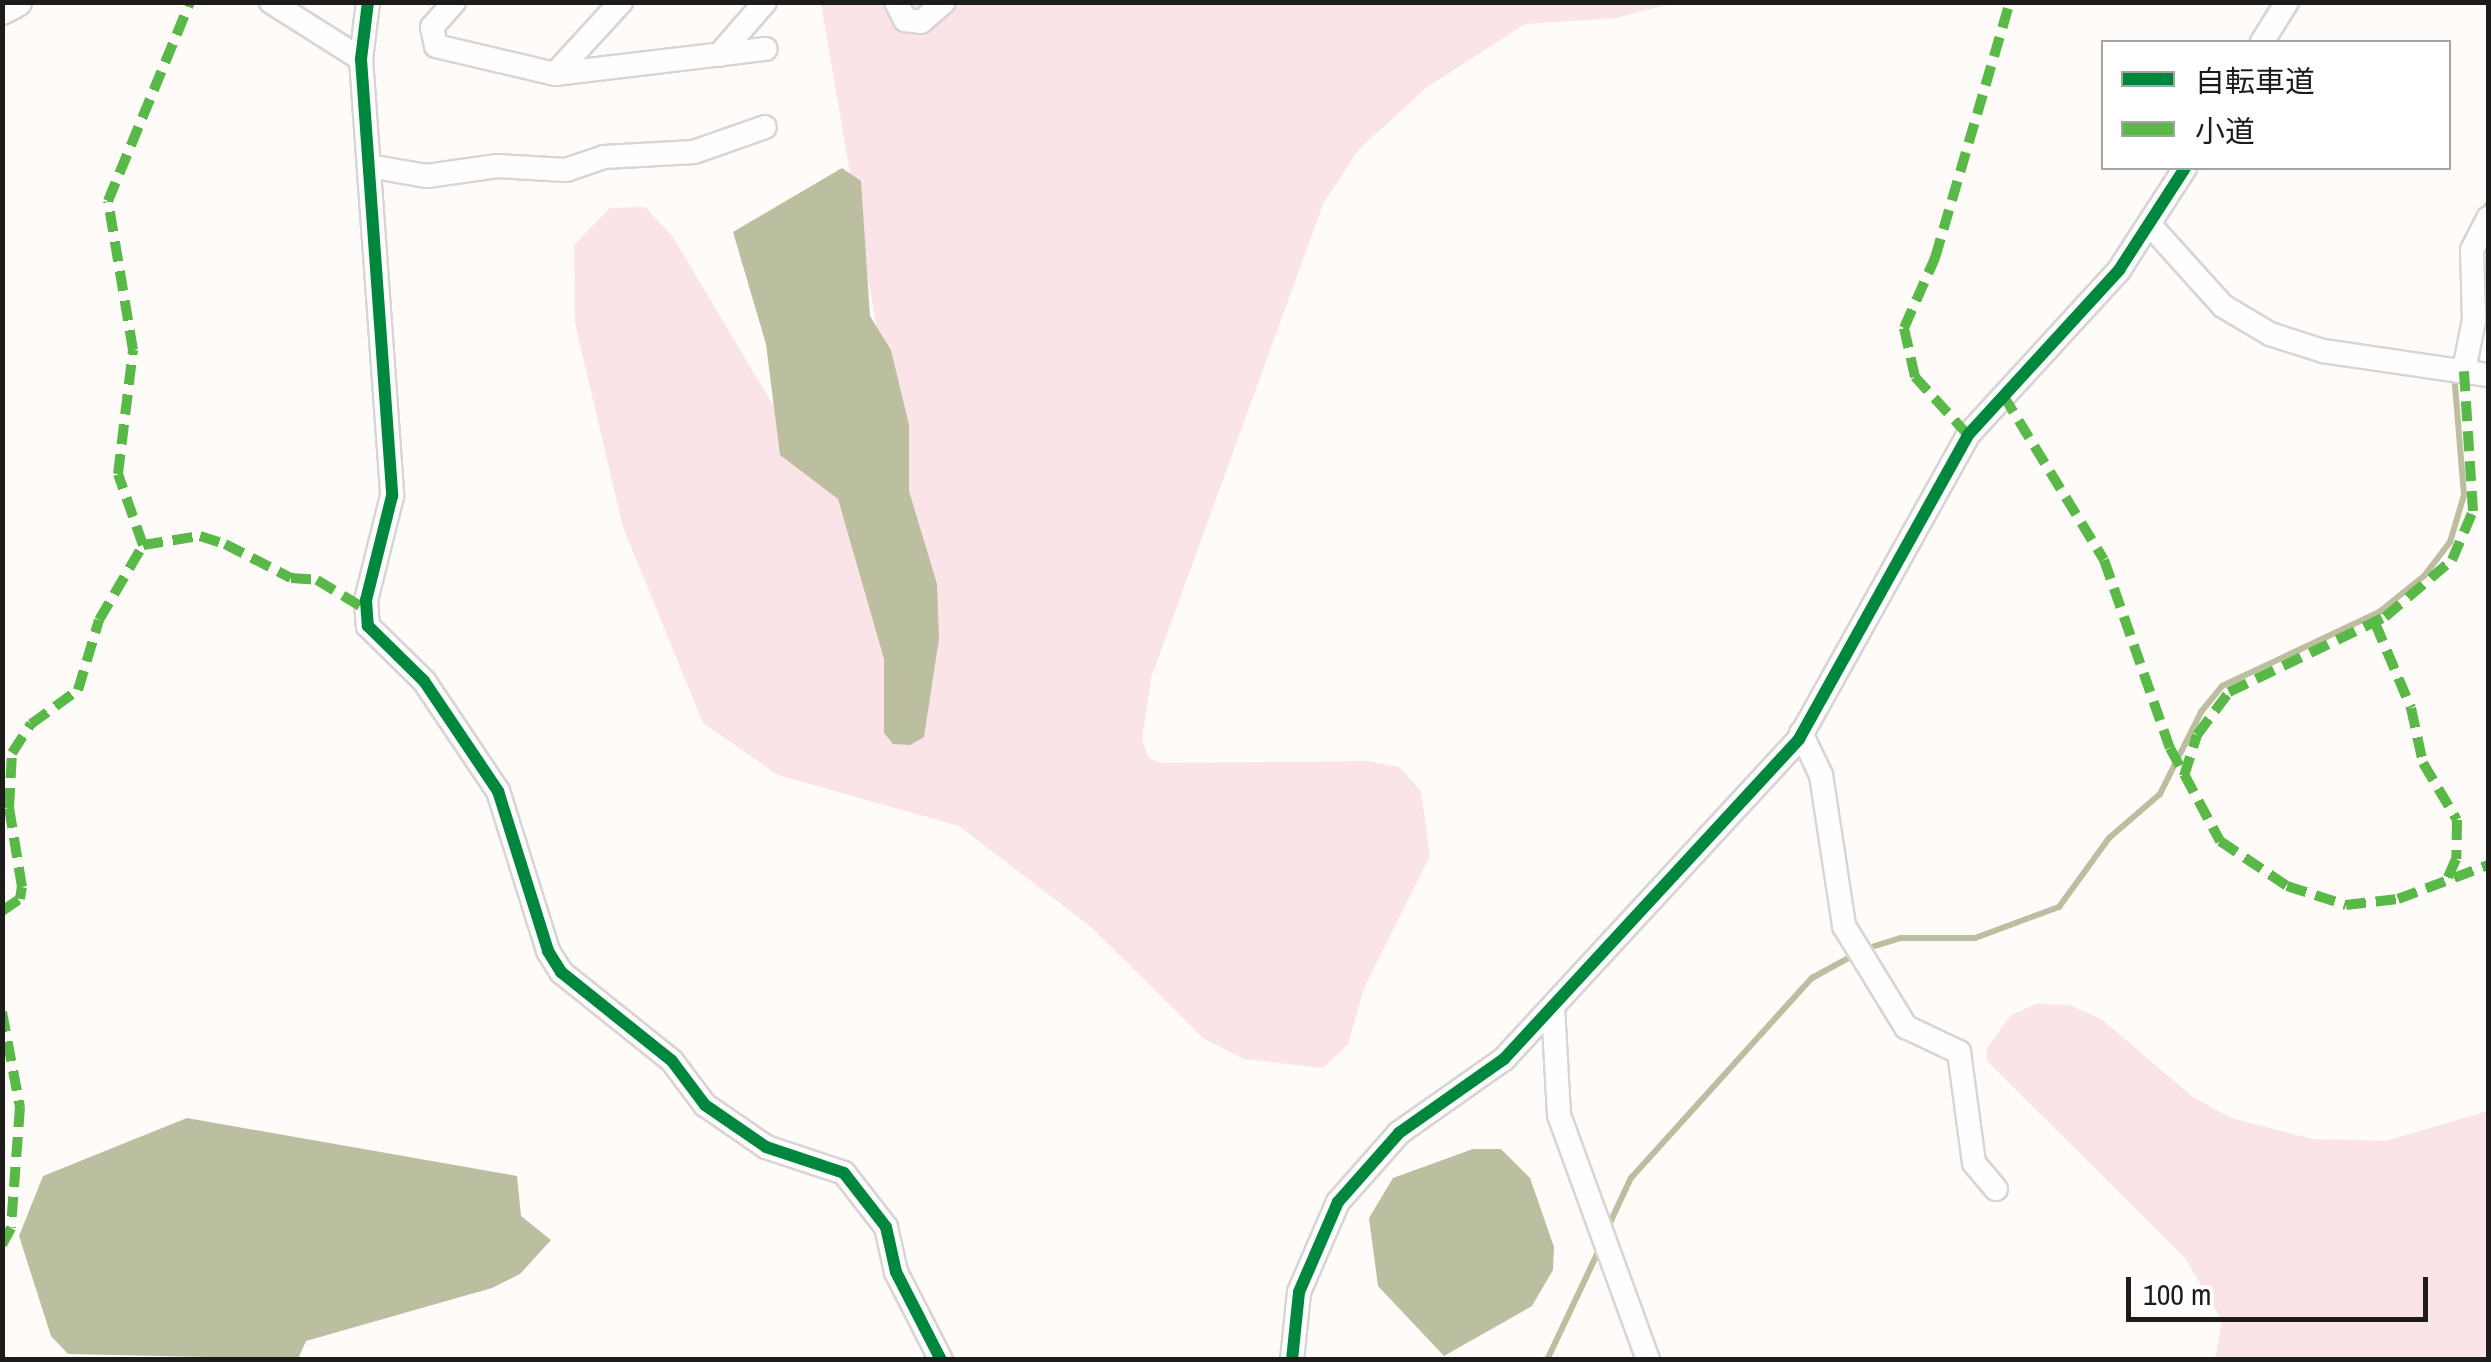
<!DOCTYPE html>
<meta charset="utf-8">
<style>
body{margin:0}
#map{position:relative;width:2491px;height:1362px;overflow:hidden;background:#fefbf9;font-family:"Archivo Narrow","Noto Sans JP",sans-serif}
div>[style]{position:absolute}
.green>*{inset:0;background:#fbe4e8}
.water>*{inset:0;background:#bcbea0}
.stream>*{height:6px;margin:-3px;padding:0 3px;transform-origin:3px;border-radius:3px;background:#bcbea0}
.roads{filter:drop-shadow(2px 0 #d8d5d4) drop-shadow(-2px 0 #d8d5d4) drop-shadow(0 2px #d8d5d4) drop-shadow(0 -2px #d8d5d4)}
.minor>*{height:22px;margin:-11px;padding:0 11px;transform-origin:11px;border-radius:11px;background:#fffefe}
.major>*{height:28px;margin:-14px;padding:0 14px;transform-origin:14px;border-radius:14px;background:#fffefe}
.quiet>*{height:10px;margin-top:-5px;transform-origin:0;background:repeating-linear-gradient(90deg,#58b947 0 20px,transparent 0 30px)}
.cycleway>*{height:12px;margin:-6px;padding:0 6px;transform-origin:6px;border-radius:6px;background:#00873e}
span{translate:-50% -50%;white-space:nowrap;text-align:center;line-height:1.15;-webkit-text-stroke:8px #fff;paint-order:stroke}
.frame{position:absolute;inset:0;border:5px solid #1e1c1b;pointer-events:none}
.legend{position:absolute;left:2101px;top:40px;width:350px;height:130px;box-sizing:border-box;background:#fff;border:2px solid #a5a4a4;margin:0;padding:12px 18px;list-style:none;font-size:30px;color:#1e1c1b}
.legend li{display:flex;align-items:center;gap:20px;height:50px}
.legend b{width:50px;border:2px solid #a5a4a4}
.scale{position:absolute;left:2126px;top:1277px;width:302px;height:45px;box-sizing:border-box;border:5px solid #1e1c1b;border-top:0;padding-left:12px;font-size:30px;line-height:35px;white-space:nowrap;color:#1e1c1b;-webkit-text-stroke:8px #fff;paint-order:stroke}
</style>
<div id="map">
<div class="green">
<div style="clip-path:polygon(821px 3px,1674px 3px,1616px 18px,1525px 24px,1426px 88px,1359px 149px,1323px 204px,1151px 678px,1142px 740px,1149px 758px,1161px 763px,1367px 761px,1399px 767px,1421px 791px,1430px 856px,1364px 988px,1348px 1044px,1323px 1068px,1244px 1059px,1203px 1038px,1091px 927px,959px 826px,778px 775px,703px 723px,623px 527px,575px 323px,574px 245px,610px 208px,645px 207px,673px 237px,771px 402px,784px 406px,883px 365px)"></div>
<div style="clip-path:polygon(2036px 1004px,2069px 1005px,2101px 1019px,2193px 1097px,2231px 1118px,2312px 1139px,2386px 1141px,2488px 1111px,2488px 1359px,2215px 1359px,2222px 1320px,2185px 1258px,1987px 1061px,1987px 1048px,2011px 1015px)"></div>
</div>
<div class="water">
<div style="clip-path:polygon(842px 168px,861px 181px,870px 316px,891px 350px,909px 425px,909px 491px,937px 584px,939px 639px,924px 737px,910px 745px,893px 744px,884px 733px,884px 659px,838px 499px,780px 455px,766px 344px,733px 232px)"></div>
<div style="clip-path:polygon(187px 1118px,517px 1176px,521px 1216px,551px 1240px,520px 1274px,492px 1288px,306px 1341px,298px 1359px,68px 1354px,51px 1336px,19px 1236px,43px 1176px)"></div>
<div style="clip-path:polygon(1473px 1149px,1501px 1149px,1530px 1178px,1554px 1247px,1553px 1270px,1532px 1306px,1444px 1356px,1378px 1286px,1369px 1218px,1393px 1178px)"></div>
</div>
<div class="stream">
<div style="left:2463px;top:247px;width:50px;rotate:-59.8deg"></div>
<div style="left:1865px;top:949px;width:37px;rotate:-17deg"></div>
<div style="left:1900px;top:938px;width:75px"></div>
<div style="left:1975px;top:938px;width:90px;rotate:-20.3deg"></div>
<div style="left:2059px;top:907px;width:85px;rotate:-54.1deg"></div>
<div style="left:2109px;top:838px;width:67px;rotate:-40.8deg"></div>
<div style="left:2160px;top:794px;width:92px;rotate:-63.4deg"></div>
<div style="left:2201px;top:712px;width:33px;rotate:-51deg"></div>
<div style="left:2222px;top:686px;width:174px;rotate:-25.2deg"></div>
<div style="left:2379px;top:612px;width:58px;rotate:-38.7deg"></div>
<div style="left:2424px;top:576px;width:43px;rotate:-52.6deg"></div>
<div style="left:2450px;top:542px;width:49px;rotate:-73.4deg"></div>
<div style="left:2464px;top:495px;width:122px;rotate:-94.7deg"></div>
<div style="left:1608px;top:1227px;width:54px;rotate:-64.9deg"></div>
<div style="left:1631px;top:1178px;width:270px;rotate:-47.9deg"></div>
<div style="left:1812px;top:978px;width:48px;rotate:-28.7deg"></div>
<div style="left:1547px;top:1360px;width:124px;rotate:-64.7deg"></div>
</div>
<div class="roads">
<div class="minor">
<div style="left:271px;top:2px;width:107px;rotate:32.3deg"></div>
<div style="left:368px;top:2px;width:57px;rotate:97deg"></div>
<div style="left:361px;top:59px;width:438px;rotate:85.9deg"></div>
<div style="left:392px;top:496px;width:107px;rotate:104deg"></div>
<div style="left:366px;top:600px;width:26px;rotate:86deg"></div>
<div style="left:368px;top:626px;width:78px;rotate:44.5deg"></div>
<div style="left:424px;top:681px;width:133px;rotate:56.1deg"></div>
<div style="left:498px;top:791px;width:168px;rotate:72.6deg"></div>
<div style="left:548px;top:951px;width:25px;rotate:58deg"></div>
<div style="left:561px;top:972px;width:142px;rotate:38.7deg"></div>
<div style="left:672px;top:1061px;width:55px;rotate:53.1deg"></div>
<div style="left:705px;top:1105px;width:74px;rotate:34.5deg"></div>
<div style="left:766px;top:1147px;width:82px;rotate:18.4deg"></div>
<div style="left:844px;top:1173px;width:68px;rotate:52.1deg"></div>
<div style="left:886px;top:1227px;width:46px;rotate:77.5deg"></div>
<div style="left:896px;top:1272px;width:99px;rotate:62.9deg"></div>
<div style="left:454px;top:2px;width:33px;rotate:131deg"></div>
<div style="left:432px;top:27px;width:19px;rotate:78deg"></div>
<div style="left:436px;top:46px;width:122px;rotate:13.2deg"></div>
<div style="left:555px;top:74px;width:98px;rotate:-47.5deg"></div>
<div style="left:896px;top:2px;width:20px;rotate:63deg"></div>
<div style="left:905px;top:20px;width:16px;rotate:7deg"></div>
<div style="left:921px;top:22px;width:30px;rotate:-41deg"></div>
<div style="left:2262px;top:42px;width:47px;rotate:-58deg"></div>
<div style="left:719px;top:55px;width:70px;rotate:-49deg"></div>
<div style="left:555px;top:74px;width:212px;rotate:-6.8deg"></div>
<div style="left:369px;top:166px;width:59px;rotate:9.8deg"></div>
<div style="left:427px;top:176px;width:71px;rotate:-8.1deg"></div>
<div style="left:497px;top:166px;width:69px;rotate:3.3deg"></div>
<div style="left:566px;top:170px;width:40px;rotate:-18.9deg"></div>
<div style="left:604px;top:157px;width:90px;rotate:-3.2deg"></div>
<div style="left:694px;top:152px;width:75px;rotate:-19.4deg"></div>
<div style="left:2150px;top:225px;width:109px;rotate:48deg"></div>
<div style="left:2223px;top:306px;width:55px;rotate:30.8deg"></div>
<div style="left:2270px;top:334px;width:56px;rotate:17.8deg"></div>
<div style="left:2323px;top:351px;width:167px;rotate:8.3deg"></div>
<div style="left:2464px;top:370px;width:51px;rotate:-78.7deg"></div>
<div style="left:2474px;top:320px;width:70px;rotate:-91.6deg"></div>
<div style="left:2472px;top:250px;width:36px;rotate:-63deg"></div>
<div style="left:1801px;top:733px;width:47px;rotate:64.5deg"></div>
<div style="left:1821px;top:775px;width:153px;rotate:81.3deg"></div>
<div style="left:1844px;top:926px;width:119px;rotate:58.5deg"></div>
<div style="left:1906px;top:1027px;width:59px;rotate:25.3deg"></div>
<div style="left:1959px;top:1052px;width:112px;rotate:82.3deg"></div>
<div style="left:1974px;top:1163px;width:34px;rotate:50deg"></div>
<div style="left:1553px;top:1007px;width:108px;rotate:86.8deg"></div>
<div style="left:1559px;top:1115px;width:261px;rotate:70deg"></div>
<div style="left:1292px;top:1360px;width:68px;rotate:-84.1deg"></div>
<div style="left:1299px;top:1292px;width:98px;rotate:-66.6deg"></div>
<div style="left:1338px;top:1202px;width:92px;rotate:-48.5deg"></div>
<div style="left:1399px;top:1133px;width:128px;rotate:-35.2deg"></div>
<div style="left:1504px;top:1059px;width:435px;rotate:-47.3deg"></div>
<div style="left:1799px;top:739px;width:348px;rotate:-60.9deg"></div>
<div style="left:1968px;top:435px;width:224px;rotate:-47.5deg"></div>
<div style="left:2119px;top:270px;width:121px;rotate:-57.1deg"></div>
</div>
<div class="major">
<div style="left:2px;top:10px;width:17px;rotate:-28deg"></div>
</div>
</div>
<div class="quiet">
<div style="left:2003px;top:395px;width:193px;rotate:58.5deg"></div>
<div style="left:2104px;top:560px;width:199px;rotate:70.7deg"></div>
<div style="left:2170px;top:748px;width:106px;rotate:61.7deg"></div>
<div style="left:2220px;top:841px;width:81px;rotate:33.9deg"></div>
<div style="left:2287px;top:886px;width:62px;rotate:17.9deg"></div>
<div style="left:2346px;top:905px;width:52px;rotate:-6.6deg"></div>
<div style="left:2398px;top:899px;width:96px;rotate:-20.7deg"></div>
<div style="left:1968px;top:435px;width:79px;rotate:-132.4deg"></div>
<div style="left:1915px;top:377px;width:50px;rotate:-102.7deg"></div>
<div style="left:1904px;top:328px;width:77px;rotate:-66.1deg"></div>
<div style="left:1935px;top:258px;width:267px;rotate:-73.7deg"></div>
<div style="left:143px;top:545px;width:58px;rotate:-9deg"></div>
<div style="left:200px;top:536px;width:26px;rotate:18deg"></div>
<div style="left:225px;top:544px;width:74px;rotate:27.3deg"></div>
<div style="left:291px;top:578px;width:26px;rotate:4deg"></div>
<div style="left:317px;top:580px;width:58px;rotate:31deg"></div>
<div style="left:2375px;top:623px;width:92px;rotate:67deg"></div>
<div style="left:2411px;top:708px;width:56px;rotate:77.7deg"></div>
<div style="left:2423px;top:763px;width:66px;rotate:59.2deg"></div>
<div style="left:2457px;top:820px;width:39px;rotate:91deg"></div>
<div style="left:2456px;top:859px;width:24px;rotate:114deg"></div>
<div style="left:2184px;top:776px;width:43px;rotate:-72.4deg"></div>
<div style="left:2197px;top:735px;width:54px;rotate:-53.3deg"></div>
<div style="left:2229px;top:692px;width:173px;rotate:-25.7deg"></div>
<div style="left:2385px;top:617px;width:88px;rotate:-40.4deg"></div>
<div style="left:2452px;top:560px;width:53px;rotate:-66.8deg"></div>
<div style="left:2473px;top:511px;width:141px;rotate:-93.7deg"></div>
<div style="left:2px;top:911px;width:22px;rotate:-34deg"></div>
<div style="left:20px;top:899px;width:12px;rotate:-81deg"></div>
<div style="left:22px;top:887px;width:80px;rotate:-99.3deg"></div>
<div style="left:9px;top:808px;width:55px;rotate:-86.9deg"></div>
<div style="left:12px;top:753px;width:35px;rotate:-57deg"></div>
<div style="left:31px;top:724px;width:58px;rotate:-35.9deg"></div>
<div style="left:78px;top:690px;width:73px;rotate:-73.3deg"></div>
<div style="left:99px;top:620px;width:87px;rotate:-59.6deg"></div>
<div style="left:143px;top:545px;width:75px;rotate:-109.4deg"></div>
<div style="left:118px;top:474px;width:125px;rotate:-83.1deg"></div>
<div style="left:133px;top:350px;width:151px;rotate:-99.5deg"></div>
<div style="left:108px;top:201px;width:215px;rotate:-67.6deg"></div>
<div style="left:2px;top:1012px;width:97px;rotate:79.3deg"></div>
<div style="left:20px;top:1107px;width:121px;rotate:94.3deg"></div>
<div style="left:11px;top:1228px;width:19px;rotate:118deg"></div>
</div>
<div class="cycleway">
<div style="left:368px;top:2px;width:57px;rotate:97deg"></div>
<div style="left:361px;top:59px;width:438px;rotate:85.9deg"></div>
<div style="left:392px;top:496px;width:107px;rotate:104deg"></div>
<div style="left:366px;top:600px;width:26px;rotate:86deg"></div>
<div style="left:368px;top:626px;width:78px;rotate:44.5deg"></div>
<div style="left:424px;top:681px;width:133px;rotate:56.1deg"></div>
<div style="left:498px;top:791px;width:168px;rotate:72.6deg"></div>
<div style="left:548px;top:951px;width:25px;rotate:58deg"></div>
<div style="left:561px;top:972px;width:142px;rotate:38.7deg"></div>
<div style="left:672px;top:1061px;width:55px;rotate:53.1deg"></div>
<div style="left:705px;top:1105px;width:74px;rotate:34.5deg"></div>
<div style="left:766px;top:1147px;width:82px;rotate:18.4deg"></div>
<div style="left:844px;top:1173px;width:68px;rotate:52.1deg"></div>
<div style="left:886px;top:1227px;width:46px;rotate:77.5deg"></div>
<div style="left:896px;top:1272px;width:99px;rotate:62.9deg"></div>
<div style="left:1292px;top:1360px;width:68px;rotate:-84.1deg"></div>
<div style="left:1299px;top:1292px;width:98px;rotate:-66.6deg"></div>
<div style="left:1338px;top:1202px;width:92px;rotate:-48.5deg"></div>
<div style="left:1399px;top:1133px;width:128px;rotate:-35.2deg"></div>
<div style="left:1504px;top:1059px;width:435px;rotate:-47.3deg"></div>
<div style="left:1799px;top:739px;width:348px;rotate:-60.9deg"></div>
<div style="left:1968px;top:435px;width:224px;rotate:-47.5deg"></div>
<div style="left:2119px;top:270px;width:121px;rotate:-57.1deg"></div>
</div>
<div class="frame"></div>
<ul class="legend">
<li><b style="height:12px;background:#00873e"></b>自転車道</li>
<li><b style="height:12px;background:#58b947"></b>小道</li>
</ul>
<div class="scale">100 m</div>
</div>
